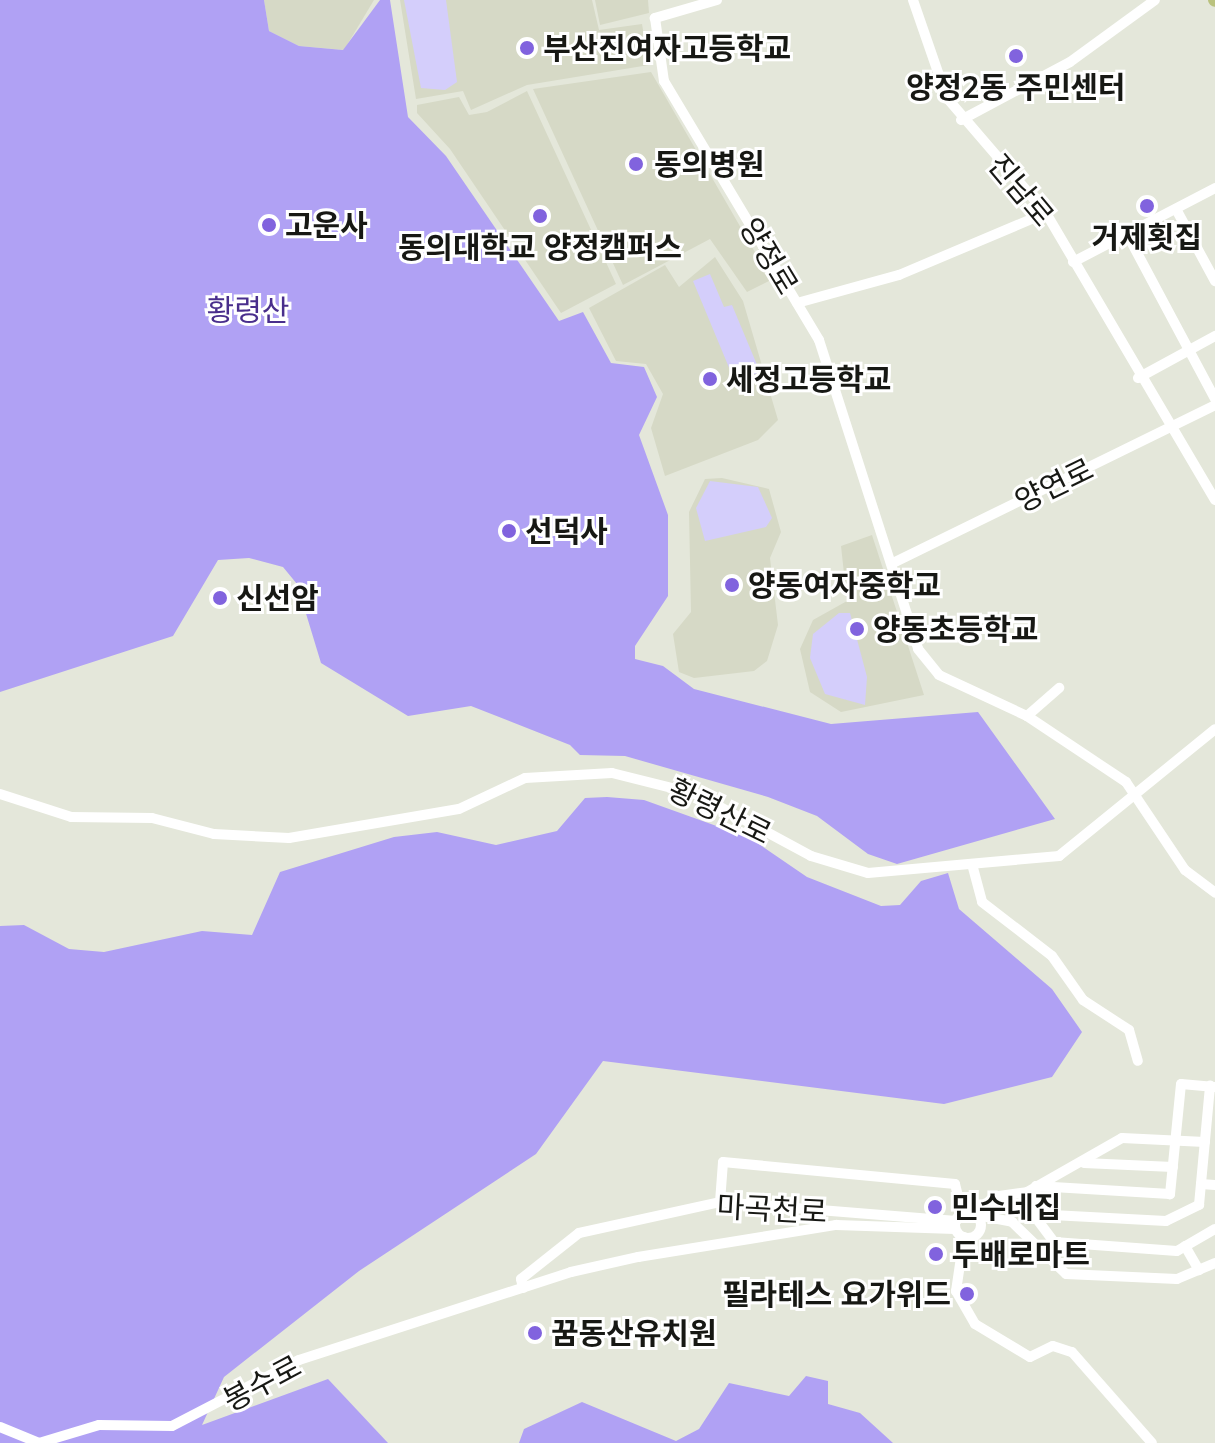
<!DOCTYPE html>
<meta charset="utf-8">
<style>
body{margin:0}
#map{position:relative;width:1215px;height:1443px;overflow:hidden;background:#e4e7da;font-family:Mulish,"Noto Sans KR",sans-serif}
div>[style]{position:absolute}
.built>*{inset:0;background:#d6d9c6}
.green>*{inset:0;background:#d4cefb}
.forest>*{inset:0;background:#b0a1f4}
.minor>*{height:10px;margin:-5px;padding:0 5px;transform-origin:5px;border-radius:5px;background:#fff}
.minor>.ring{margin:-5px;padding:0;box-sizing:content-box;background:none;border:10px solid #fff;border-radius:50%}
.major>*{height:12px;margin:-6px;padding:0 6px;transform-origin:6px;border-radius:6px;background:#bac27e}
.dots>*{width:22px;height:22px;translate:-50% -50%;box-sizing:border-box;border:4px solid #fff;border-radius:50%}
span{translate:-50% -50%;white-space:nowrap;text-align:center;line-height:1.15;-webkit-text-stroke:6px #fff;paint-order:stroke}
.poi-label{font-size:30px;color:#171814;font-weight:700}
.left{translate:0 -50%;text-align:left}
.right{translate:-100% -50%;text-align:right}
.street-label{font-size:30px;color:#171814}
.park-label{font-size:30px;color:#492e8c}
</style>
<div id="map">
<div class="built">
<div style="clip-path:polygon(264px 0,374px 0,344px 50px,299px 46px,269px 31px)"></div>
<div style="clip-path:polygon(400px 0,592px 0,599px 30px,642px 24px,649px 65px,527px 85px,471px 110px,463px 91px,416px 99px)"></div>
<div style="clip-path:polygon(595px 0,648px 0,649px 13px,600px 25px)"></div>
<div style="clip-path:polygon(651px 72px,771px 280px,747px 292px,710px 239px,623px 285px,533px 89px)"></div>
<div style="clip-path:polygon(527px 91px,616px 284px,561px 313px,450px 149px,417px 113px,417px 105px,459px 97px,469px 115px,487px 112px)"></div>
<div style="clip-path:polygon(715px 257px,743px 301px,778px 420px,758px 440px,665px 476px,651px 428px,663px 394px,646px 364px,616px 361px,589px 308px,665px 265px,679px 287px)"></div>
<div style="clip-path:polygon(722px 478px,769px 489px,781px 532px,770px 558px,778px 625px,767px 661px,754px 671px,694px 678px,679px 672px,673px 634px,691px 612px,689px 512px,705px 479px)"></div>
<div style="clip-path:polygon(872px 535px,924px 695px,841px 712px,810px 692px,800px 649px,813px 620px,847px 601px,841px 546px)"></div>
</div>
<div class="green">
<div style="clip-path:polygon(404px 0,446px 0,457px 82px,445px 90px,421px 88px)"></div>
<div style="clip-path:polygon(710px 274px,724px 307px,732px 305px,760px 372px,735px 382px,693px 281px)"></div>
<div style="clip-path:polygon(710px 481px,758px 487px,772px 518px,766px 527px,705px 541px,696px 508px)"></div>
<div style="clip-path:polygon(839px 613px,850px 613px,867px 677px,865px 705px,825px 694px,810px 658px,813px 634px)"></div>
</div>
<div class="forest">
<div style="clip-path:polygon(0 0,264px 0,269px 31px,299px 46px,343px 50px,380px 0,390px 0,408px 117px,446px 156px,559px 321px,583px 312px,611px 363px,644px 367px,657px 397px,639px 435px,668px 515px,668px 596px,635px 646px,635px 659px,663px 666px,694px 689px,831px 724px,978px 712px,1055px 819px,897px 864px,868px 854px,817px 816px,768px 797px,625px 756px,580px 755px,570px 745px,471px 706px,408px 716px,321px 663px,297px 584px,283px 567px,249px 558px,218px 560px,173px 636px,0 692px)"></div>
<div style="clip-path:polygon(607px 797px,644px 800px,750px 838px,807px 877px,881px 906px,900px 905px,921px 881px,948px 873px,959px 909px,1052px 989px,1082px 1032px,1052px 1077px,944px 1104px,603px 1061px,536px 1154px,359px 1271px,224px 1377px,202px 1425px,328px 1379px,388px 1443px,0 1443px,0 926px,24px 925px,69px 949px,104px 952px,202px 931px,252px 935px,280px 872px,394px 837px,437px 832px,496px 845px,557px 831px,585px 798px)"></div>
<div style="clip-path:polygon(806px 1376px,828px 1381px,828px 1404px,860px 1413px,893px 1443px,519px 1443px,524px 1429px,582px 1402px,676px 1441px,699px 1429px,729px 1383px,789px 1396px)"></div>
</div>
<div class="minor">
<div style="left:717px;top:0;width:65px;rotate:163.8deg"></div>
<div style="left:655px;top:18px;width:64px;rotate:81.9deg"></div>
<div style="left:664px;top:81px;width:302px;rotate:59.1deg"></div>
<div style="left:819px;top:340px;width:324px;rotate:72.2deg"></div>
<div style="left:918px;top:649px;width:33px;rotate:51deg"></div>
<div style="left:939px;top:675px;width:97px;rotate:25deg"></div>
<div style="left:1027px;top:716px;width:119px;rotate:33.7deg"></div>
<div style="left:1126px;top:782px;width:106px;rotate:56.2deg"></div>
<div style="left:1185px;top:870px;width:38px;rotate:37deg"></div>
<div style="left:913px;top:0;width:104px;rotate:70.9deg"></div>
<div style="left:947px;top:98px;width:152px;rotate:49.3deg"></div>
<div style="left:1046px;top:213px;width:333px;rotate:59.5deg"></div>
<div style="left:961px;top:120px;width:123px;rotate:-28deg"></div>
<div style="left:1070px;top:62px;width:105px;rotate:-36.1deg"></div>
<div style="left:1176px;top:209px;width:82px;rotate:61.6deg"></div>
<div style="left:1127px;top:234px;width:187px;rotate:61.9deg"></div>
<div style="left:1073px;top:262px;width:160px;rotate:-27.5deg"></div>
<div style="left:797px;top:303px;width:106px;rotate:-15.4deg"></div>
<div style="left:899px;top:275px;width:160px;rotate:-22.9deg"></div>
<div style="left:1138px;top:378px;width:88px;rotate:-28.6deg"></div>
<div style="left:893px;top:563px;width:359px;rotate:-26.1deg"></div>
<div style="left:1027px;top:716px;width:43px;rotate:-41.2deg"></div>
<div style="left:0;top:794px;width:75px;rotate:17.9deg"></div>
<div style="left:71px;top:817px;width:81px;rotate:0.7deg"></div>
<div style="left:152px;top:818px;width:64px;rotate:14.5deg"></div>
<div style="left:214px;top:834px;width:75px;rotate:3.1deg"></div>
<div style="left:289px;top:838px;width:172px;rotate:-9.7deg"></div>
<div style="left:459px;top:809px;width:73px;rotate:-25.2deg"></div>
<div style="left:525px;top:778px;width:87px;rotate:-3.3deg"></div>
<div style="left:612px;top:773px;width:87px;rotate:14deg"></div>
<div style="left:696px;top:794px;width:131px;rotate:28.3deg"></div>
<div style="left:811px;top:856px;width:59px;rotate:16.6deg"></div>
<div style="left:868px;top:873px;width:192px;rotate:-5.1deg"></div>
<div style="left:1059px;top:856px;width:201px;rotate:-39.1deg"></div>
<div style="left:972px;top:864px;width:39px;rotate:75deg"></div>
<div style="left:982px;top:902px;width:88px;rotate:37.6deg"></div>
<div style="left:1052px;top:956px;width:54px;rotate:54.8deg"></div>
<div style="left:1083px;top:1000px;width:55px;rotate:33.1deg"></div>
<div style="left:1129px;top:1030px;width:32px;rotate:74deg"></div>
<div style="left:1215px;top:1087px;width:34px;rotate:-175deg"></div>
<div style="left:1181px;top:1084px;width:111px;rotate:95.7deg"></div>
<div style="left:1170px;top:1194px;width:134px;rotate:-176.6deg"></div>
<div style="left:1036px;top:1186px;width:28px;rotate:96deg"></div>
<div style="left:1033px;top:1214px;width:35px;rotate:53deg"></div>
<div style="left:1054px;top:1242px;width:123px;rotate:4.2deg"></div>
<div style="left:1177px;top:1251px;width:44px;rotate:-30.1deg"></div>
<div style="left:1084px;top:1163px;width:89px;rotate:2.6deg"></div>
<div style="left:1201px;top:1184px;width:14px;rotate:4deg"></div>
<div style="left:720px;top:1202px;width:40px;rotate:-85.7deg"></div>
<div style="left:723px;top:1162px;width:233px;rotate:5.4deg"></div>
<div style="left:955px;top:1184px;width:30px;rotate:76deg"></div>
<div class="ring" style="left:955px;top:1212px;width:16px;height:16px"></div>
<div style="left:973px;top:1213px;width:31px;rotate:-33deg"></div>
<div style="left:999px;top:1196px;width:28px;rotate:-8deg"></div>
<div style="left:1027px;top:1192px;width:109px;rotate:-29.6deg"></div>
<div style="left:1122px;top:1138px;width:83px;rotate:2.8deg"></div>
<div style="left:1033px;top:1214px;width:133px;rotate:3deg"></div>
<div style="left:1166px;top:1221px;width:37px;rotate:-26deg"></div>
<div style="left:1199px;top:1205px;width:120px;rotate:-84.7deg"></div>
<div style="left:977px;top:1215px;width:36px;rotate:11deg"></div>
<div style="left:1012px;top:1222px;width:75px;rotate:43.9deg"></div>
<div style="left:1066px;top:1274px;width:111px;rotate:2.6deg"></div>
<div style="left:1177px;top:1279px;width:41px;rotate:-22.8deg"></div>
<div style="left:964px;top:1237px;width:55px;rotate:98.4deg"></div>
<div style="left:956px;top:1291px;width:38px;rotate:60deg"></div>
<div style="left:975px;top:1324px;width:64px;rotate:31deg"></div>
<div style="left:1030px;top:1357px;width:25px;rotate:-26deg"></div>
<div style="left:1053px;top:1346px;width:20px;rotate:18deg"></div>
<div style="left:1072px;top:1352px;width:121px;rotate:48.7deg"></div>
<div style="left:1185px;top:1246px;width:28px;rotate:60deg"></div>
<div style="left:523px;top:1288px;width:9px;rotate:-103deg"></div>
<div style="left:521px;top:1279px;width:74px;rotate:-38.4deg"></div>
<div style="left:579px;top:1233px;width:144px;rotate:-12.4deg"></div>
<div style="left:720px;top:1202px;width:237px;rotate:4.6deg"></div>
<div style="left:0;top:1427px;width:42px;rotate:22.3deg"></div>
<div style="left:39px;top:1443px;width:63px;rotate:-16.7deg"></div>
<div style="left:99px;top:1425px;width:73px;rotate:0.8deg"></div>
<div style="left:172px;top:1426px;width:143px;rotate:-27.5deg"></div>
<div style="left:299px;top:1360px;width:286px;rotate:-17.9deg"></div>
<div style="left:571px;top:1272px;width:69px;rotate:-12.6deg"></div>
<div style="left:638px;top:1257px;width:201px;rotate:-9.2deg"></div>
<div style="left:836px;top:1225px;width:119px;rotate:1.9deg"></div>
</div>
<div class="major">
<div style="left:1214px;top:0;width:1px;rotate:45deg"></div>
</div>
<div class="dots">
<div style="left:527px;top:48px;background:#8163de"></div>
<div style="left:1016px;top:56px;background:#8163de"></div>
<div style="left:636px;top:164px;background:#8163de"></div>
<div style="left:1147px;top:206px;background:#8163de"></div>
<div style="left:540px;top:216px;background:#8163de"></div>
<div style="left:269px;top:225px;background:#8163de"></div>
<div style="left:710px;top:379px;background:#8163de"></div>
<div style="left:509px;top:531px;background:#8163de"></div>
<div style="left:732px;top:585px;background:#8163de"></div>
<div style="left:220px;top:598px;background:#8163de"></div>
<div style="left:857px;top:629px;background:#8163de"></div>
<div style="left:935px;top:1207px;background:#8163de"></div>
<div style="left:936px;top:1254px;background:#8163de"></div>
<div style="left:967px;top:1294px;background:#8163de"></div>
<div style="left:535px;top:1333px;background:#8163de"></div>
</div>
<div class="poi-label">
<span class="left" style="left:543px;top:48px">부산진여자고등학교</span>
<span style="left:1016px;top:87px">양정2동 주민센터</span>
<span class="left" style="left:654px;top:164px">동의병원</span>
<span class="left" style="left:285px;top:225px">고운사</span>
<span style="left:1147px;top:237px">거제횟집</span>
<span style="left:540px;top:247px">동의대학교 양정캠퍼스</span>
<span class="left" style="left:726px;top:379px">세정고등학교</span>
<span class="left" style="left:525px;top:531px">선덕사</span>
<span class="left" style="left:748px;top:585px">양동여자중학교</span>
<span class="left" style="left:236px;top:598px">신선암</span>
<span class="left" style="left:873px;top:629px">양동초등학교</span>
<span class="left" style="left:951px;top:1207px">민수네집</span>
<span class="left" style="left:952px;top:1254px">두배로마트</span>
<span class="right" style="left:951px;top:1294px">필라테스 요가위드</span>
<span class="left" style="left:551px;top:1333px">꿈동산유치원</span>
</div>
<div class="street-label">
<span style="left:1021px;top:190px;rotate:50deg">진남로</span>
<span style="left:769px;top:256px;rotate:59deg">양정로</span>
<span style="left:1054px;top:485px;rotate:-26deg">양연로</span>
<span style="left:720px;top:811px;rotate:26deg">황령산로</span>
<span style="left:772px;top:1209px;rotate:3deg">마곡천로</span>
<span style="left:262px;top:1383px;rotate:-28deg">봉수로</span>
</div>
<div class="park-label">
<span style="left:248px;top:310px">황령산</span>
</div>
</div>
